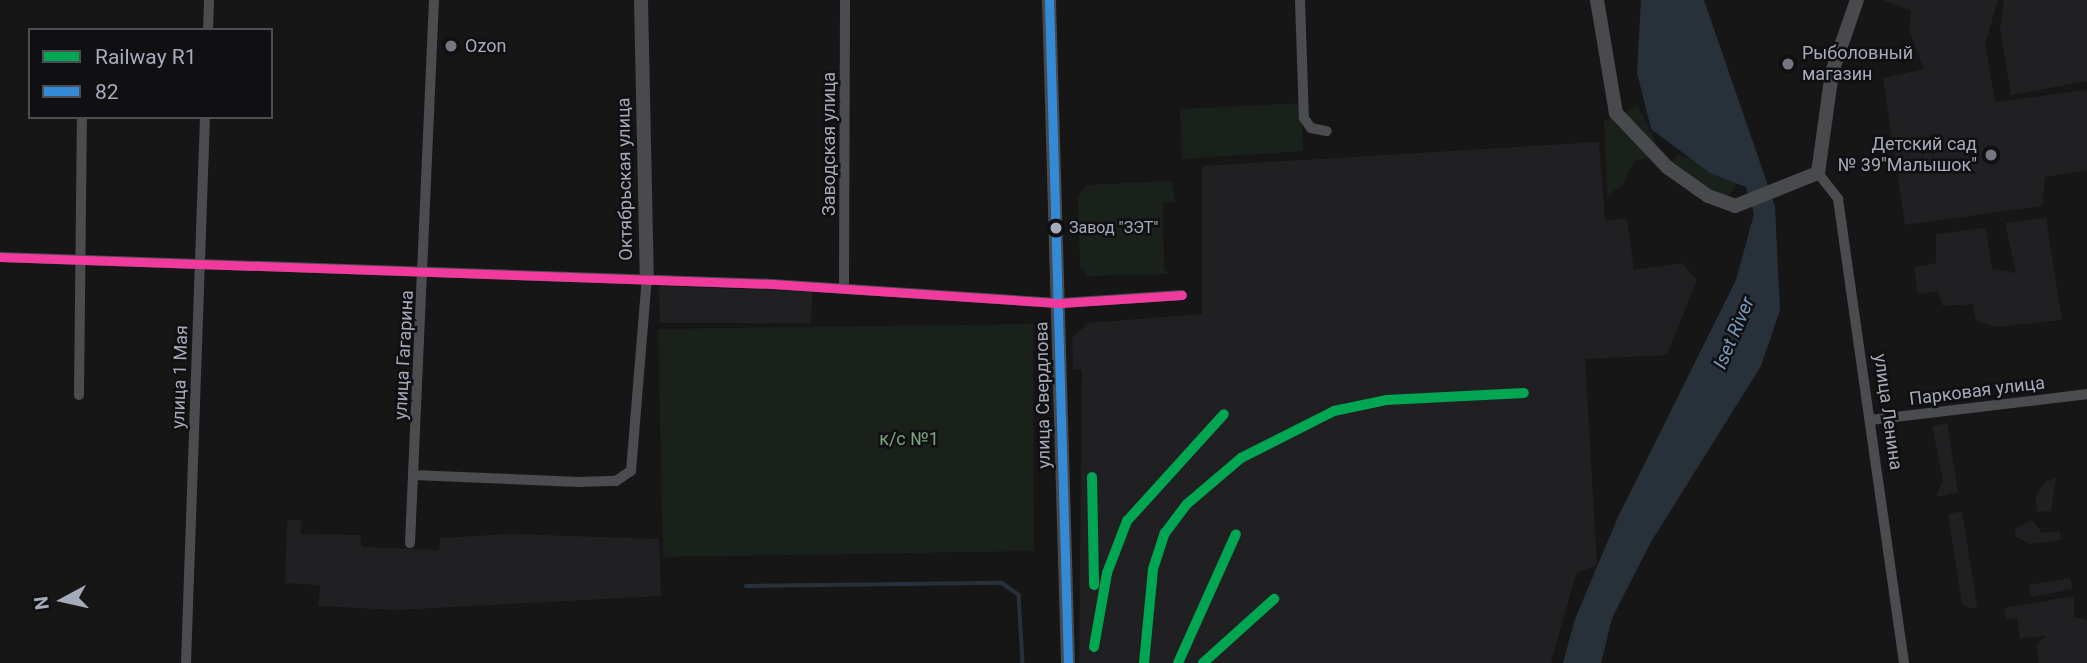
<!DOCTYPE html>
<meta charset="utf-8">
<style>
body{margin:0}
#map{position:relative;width:2087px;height:663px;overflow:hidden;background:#161617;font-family:Roboto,sans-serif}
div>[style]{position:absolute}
.built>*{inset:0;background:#202023}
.green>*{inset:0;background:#1a211b}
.water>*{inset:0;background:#28313a}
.stream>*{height:3.5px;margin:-1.75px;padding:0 1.75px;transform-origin:1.75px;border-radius:1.75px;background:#28313a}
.street>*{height:10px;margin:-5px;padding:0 5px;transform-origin:5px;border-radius:5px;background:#4a4c50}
.secondary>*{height:14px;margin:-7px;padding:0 7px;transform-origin:7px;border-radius:7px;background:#484a4e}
.bus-1>*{height:9px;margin:-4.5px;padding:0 4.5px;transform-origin:4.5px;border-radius:4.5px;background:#338bd7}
.bus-2>*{height:9px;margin:-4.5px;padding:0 4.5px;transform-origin:4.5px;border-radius:4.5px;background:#f13a9d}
.rail-1>*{height:10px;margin:-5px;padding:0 5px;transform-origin:5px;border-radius:5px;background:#00a651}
.dots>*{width:19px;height:19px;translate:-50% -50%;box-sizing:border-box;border:4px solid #101013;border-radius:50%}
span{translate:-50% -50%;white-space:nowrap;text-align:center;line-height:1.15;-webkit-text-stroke:5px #101013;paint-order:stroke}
.bus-label{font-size:16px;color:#a6abb9}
.left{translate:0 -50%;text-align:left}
.poi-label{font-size:18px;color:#a6abb9}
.right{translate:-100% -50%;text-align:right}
.street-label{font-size:18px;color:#a6abb9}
.park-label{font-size:18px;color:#7ba67f}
.water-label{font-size:19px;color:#7999b8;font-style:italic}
.legend{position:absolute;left:28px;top:28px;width:245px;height:91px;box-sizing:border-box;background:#101013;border:2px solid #4c4e55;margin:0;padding:9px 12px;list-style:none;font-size:21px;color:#a6abb9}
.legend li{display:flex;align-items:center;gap:14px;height:35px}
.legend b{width:35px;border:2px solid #4c4e55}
.north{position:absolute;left:28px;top:565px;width:70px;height:70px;-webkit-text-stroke:5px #101013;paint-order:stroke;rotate:262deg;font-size:19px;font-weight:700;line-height:28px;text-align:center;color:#a6abb9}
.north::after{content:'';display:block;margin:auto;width:24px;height:32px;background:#a6abb9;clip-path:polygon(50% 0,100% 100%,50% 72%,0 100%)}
</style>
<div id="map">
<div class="built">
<div style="clip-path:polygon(1882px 0,1998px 0,1985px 44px,1995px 102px,2087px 90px,2087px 170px,2045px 177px,2042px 206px,1905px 225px,1883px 78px,1924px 69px,1909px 30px,1911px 10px)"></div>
<div style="clip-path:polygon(2004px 0,2087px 0,2087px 81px,2011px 95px,2000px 29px)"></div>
<div style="clip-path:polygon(1599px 142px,1605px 220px,1627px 219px,1634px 270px,1682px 263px,1697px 280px,1667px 355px,1585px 359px,1597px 565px,1576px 573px,1551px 663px,1079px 663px,1082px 370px,1073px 369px,1072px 338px,1088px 323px,1202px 314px,1202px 166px)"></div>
<div style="clip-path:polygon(2046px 218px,2062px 320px,1996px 327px,1976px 321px,1973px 304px,1943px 306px,1938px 291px,1918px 294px,1914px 267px,1936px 263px,1936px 234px,1986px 228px,1992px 269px,2016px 273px,2005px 223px)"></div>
<div style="clip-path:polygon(659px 286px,812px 292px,811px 323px,660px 323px)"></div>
<div style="clip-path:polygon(1947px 423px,1958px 492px,1936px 497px,1943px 480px,1932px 426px)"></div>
<div style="clip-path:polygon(2056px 478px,2051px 511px,2037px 512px,2036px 496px,2046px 481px)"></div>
<div style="clip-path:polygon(1962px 511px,1977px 606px,1971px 609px,1962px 604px,1948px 514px)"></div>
<div style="clip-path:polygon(287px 520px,301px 520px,301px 534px,361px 535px,361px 547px,439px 550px,440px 538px,512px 534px,659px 539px,661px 596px,397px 610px,318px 606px,320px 585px,285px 583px)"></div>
<div style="clip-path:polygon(2032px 520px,2042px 533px,2060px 531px,2061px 540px,2029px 544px,2015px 536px,2015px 529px)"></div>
<div style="clip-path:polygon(2070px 578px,2073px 589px,2031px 597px,2029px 585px)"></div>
<div style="clip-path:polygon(2074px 596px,2074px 617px,2087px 620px,2087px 663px,2039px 663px,2037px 645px,2046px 635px,2020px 639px,2017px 618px,2006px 620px,2004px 608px)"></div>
</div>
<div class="green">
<div style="clip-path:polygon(1301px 103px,1303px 151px,1182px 159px,1180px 109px)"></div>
<div style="clip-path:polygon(1638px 106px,1657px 145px,1655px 156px,1634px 161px,1622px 186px,1607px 195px,1604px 121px)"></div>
<div style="clip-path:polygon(1679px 154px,1737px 183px,1727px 199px,1673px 174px,1671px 162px)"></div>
<div style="clip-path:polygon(1172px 181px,1175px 202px,1163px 203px,1164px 269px,1169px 274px,1088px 276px,1080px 268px,1078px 196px,1087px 185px)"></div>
<div style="clip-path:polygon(1033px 324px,1034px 551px,663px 557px,658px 329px)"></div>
</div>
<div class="water">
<div style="clip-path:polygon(1641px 0,1704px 0,1775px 206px,1780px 310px,1761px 366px,1651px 542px,1612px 618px,1601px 663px,1563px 663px,1575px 619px,1618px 517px,1736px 280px,1754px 214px,1746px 187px,1710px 173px,1651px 129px,1637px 73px)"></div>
</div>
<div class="stream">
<div style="left:746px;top:586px;width:256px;rotate:-0.7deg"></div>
<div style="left:1002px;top:583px;width:21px;rotate:35deg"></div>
<div style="left:1019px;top:595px;width:68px;rotate:86.6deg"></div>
</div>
<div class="street">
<div style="left:1300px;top:0;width:118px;rotate:88.1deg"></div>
<div style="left:1304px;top:118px;width:12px;rotate:55deg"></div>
<div style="left:1311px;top:128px;width:16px;rotate:11deg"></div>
<div style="left:208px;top:30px;width:30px;rotate:-88deg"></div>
<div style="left:1818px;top:173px;width:33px;rotate:52deg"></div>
<div style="left:1838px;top:199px;width:469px;rotate:81.9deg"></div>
<div style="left:0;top:257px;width:772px;rotate:2deg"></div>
<div style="left:772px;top:284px;width:290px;rotate:3.8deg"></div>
<div style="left:1061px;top:303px;width:121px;rotate:-3.8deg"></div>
<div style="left:844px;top:289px;width:289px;rotate:-89.8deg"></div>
<div style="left:79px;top:395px;width:278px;rotate:-89.4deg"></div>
<div style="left:1870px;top:420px;width:219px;rotate:-6.8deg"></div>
<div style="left:413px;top:475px;width:166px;rotate:2.4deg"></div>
<div style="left:579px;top:482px;width:37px;rotate:-2deg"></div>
<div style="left:616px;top:481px;width:18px;rotate:-34deg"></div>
<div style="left:631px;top:471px;width:194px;rotate:-85.3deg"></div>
<div style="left:410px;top:543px;width:544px;rotate:-87.47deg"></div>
<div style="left:186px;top:663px;width:546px;rotate:-88.01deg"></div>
</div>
<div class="secondary">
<div style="left:641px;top:0;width:278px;rotate:88.8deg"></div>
<div style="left:1049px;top:0;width:663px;rotate:88.36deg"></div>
<div style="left:1597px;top:0;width:115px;rotate:80.5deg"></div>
<div style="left:1616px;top:113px;width:74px;rotate:46.6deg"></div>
<div style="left:1667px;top:167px;width:50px;rotate:35.3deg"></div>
<div style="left:1708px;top:196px;width:29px;rotate:20deg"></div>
<div style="left:1735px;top:206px;width:89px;rotate:-21.7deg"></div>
<div style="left:1818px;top:173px;width:102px;rotate:-82.1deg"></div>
<div style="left:1832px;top:72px;width:76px;rotate:-70.9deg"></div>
</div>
<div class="bus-1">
<div style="left:1049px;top:0;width:663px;rotate:88.36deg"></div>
</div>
<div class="bus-2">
<div style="left:0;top:257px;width:772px;rotate:2deg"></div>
<div style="left:772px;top:284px;width:290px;rotate:3.8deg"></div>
<div style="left:1061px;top:303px;width:121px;rotate:-3.8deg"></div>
</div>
<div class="rail-1">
<div style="left:1092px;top:477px;width:108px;rotate:88.9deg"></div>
<div style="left:1094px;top:647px;width:75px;rotate:-80deg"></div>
<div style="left:1107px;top:573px;width:56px;rotate:-69deg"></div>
<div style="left:1127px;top:521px;width:144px;rotate:-47.8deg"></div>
<div style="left:1144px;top:663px;width:94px;rotate:-84.5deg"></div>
<div style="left:1153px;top:569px;width:38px;rotate:-72deg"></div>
<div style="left:1165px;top:533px;width:36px;rotate:-53deg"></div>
<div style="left:1187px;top:504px;width:71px;rotate:-40.4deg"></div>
<div style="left:1241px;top:458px;width:104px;rotate:-26.8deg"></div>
<div style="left:1334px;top:411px;width:53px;rotate:-11.9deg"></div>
<div style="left:1386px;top:400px;width:138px;rotate:-2.9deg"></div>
<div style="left:1178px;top:663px;width:141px;rotate:-65.8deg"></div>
<div style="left:1203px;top:663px;width:96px;rotate:-42deg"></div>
</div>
<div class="dots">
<div style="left:451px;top:46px;background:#747780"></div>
<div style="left:1788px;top:64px;background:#747780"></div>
<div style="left:1991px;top:155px;background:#747780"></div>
<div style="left:1056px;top:228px;background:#a6abb9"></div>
</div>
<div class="bus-label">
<span class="left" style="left:1069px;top:228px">Завод "ЗЭТ"</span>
</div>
<div class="poi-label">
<span class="left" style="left:465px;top:46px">Ozon</span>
<span class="left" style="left:1802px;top:64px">Рыболовный<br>магазин</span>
<span class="right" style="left:1977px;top:155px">Детский сад<br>№ 39"Малышок"</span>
</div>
<div class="street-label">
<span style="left:829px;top:144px;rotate:-90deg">Заводская улица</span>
<span style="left:625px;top:179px;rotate:-91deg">Октябрьская улица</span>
<span style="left:404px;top:355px;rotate:-87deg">улица Гагарина</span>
<span style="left:180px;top:377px;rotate:-88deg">улица 1 Мая</span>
<span style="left:1977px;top:391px;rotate:-7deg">Парковая улица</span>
<span style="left:1043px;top:395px;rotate:-91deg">улица Свердлова</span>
<span style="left:1888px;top:412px;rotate:82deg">улица Ленина</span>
</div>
<div class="park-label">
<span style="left:909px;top:439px">к/с №1</span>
</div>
<div class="water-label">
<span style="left:1734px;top:333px;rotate:-67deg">Iset River</span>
</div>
<ul class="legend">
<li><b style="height:9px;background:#00a651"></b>Railway R1</li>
<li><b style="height:9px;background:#338bd7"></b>82</li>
</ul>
<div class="north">N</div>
</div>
